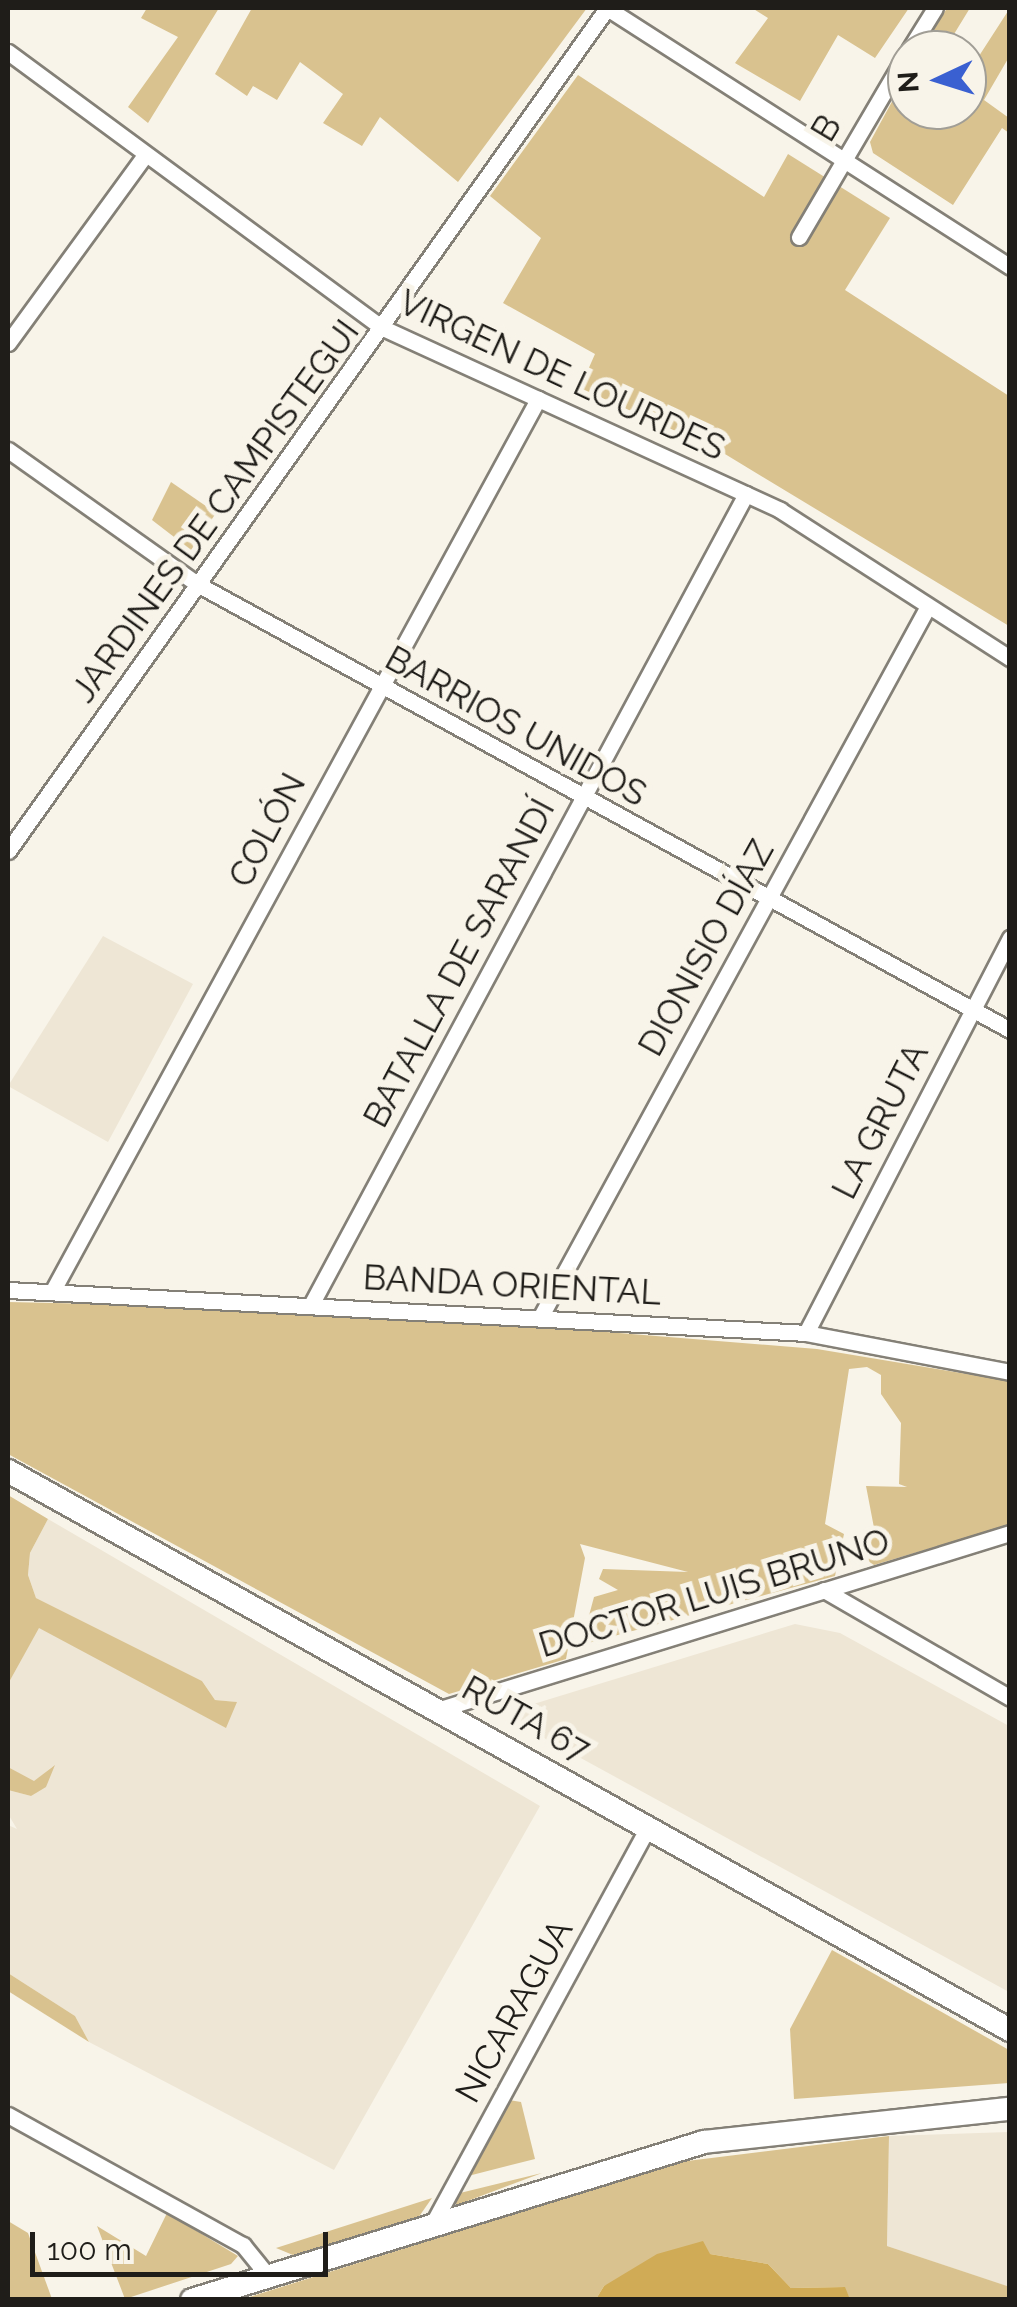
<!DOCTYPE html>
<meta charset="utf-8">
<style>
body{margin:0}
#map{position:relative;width:1017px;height:2307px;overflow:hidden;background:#f8f4e9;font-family:Raleway,sans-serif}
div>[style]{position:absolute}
.built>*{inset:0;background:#eee6d5}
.green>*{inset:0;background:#d9c28f}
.water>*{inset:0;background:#d0ab56}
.roads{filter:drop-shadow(2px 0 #848077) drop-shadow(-2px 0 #848077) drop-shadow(0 2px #848077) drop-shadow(0 -2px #848077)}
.street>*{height:15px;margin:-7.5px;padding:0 7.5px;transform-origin:7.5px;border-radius:7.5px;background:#fff}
.secondary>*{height:22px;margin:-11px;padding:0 11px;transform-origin:11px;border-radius:11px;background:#fff}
span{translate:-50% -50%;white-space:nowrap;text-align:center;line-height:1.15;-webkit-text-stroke:10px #f8f4e9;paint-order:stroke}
.street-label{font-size:35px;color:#1f1d19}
.frame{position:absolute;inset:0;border:10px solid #1f1d19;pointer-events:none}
.north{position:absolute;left:887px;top:30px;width:100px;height:100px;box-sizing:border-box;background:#f8f4e9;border:2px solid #a19e96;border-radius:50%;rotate:266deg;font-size:28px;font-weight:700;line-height:40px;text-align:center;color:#1f1d19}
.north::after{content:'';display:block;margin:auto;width:35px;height:45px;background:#3a60d1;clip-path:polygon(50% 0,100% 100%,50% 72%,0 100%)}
.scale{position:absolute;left:30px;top:2232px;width:298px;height:45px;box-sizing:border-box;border:5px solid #1f1d19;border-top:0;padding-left:12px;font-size:30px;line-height:35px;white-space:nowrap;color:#1f1d19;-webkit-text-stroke:8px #f8f4e9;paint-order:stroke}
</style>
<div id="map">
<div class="built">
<div style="clip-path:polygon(103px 936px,193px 984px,108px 1142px,8px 1086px)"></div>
<div style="clip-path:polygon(48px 1519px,540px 1806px,334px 2170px,89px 2042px,75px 2016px,8px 1973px,8px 1825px,17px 1829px,8px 1814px,8px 1790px,31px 1796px,53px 1766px,34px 1782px,8px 1767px,8px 1684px,39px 1627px,225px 1727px,236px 1702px,215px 1700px,202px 1681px,36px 1598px,28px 1575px,30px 1553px)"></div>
<div style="clip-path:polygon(795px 1624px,840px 1633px,1009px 1726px,1009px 1992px,513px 1721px,514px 1710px)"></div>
<div style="clip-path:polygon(1009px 2132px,1009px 2287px,887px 2246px,889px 2136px)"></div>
</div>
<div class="green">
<div style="clip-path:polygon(147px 8px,219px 8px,148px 123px,128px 107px,178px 37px,141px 18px)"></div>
<div style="clip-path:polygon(252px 8px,587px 8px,458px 182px,380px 117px,362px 146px,323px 123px,343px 94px,300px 62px,277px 100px,253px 86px,247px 96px,215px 74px)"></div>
<div style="clip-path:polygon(752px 8px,909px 8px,875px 58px,838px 35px,800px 101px,735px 63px,768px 18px)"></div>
<div style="clip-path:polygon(947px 8px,970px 8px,951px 39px,979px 56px,1010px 8px,1009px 57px,984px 100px,1009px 118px,1009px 133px,1002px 128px,953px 205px,873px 153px,870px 142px,907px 74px,907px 110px,967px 110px,967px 50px,922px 50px)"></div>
<div style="clip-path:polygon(578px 75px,764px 197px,788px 154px,890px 218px,845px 290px,1009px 396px,1009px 626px,720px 451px,580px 388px,595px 354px,503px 303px,541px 238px,490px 196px)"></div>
<div style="clip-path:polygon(171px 482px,216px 513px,191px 550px,152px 520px)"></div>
<div style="clip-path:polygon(8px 1302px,323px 1309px,817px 1349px,1009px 1381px,1009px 1525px,874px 1565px,862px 1557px,875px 1533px,866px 1486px,907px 1487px,899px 1484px,901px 1423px,881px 1394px,881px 1375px,867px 1367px,849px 1369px,825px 1524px,844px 1534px,835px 1576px,581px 1645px,594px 1597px,618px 1590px,599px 1579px,603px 1569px,688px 1572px,580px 1544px,585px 1558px,566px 1659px,449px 1694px,8px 1454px)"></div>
<div style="clip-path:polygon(8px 1495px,48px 1519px,30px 1553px,28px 1575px,36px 1598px,202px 1681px,215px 1700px,237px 1702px,226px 1728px,39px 1628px,8px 1684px)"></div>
<div style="clip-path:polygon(55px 1765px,46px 1787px,31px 1796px,8px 1790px,8px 1767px,34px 1781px)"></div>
<div style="clip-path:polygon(832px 1950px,1009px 2050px,1009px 2083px,794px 2099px,790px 2029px)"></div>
<div style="clip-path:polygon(8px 1973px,75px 2016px,89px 2042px,8px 1991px)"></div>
<div style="clip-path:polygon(509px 2100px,521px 2102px,535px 2159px,468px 2176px)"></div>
<div style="clip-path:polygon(889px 2136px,887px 2246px,1010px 2287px,1009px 2299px,850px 2299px,844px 2287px,791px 2288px,768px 2264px,710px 2254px,604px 2286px,596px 2299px,240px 2300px,679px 2162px)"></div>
<div style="clip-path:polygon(542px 2173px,457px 2205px,454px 2201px,460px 2193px)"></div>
<div style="clip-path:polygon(432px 2198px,418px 2218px,293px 2255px,276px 2248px)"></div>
<div style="clip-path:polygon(167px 2213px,238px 2256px,231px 2264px,125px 2299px,97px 2226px,146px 2256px)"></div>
<div style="clip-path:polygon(8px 2221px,28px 2233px,52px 2299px,9px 2299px)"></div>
</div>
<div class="water">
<div style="clip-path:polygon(703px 2241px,710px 2254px,768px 2264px,791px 2288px,845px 2287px,850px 2299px,596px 2299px,604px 2286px,657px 2254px)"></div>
</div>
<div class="roads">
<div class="street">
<div style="left:607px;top:8px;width:479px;rotate:32.7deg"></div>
<div style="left:909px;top:50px;width:49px;rotate:-58.2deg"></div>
<div style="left:8px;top:52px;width:466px;rotate:36.4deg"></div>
<div style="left:383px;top:328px;width:437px;rotate:24.6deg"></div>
<div style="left:780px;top:510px;width:274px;rotate:32.8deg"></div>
<div style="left:799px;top:237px;width:213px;rotate:-59.6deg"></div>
<div style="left:8px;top:343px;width:233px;rotate:-53.9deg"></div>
<div style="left:8px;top:450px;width:234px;rotate:35.3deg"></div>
<div style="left:199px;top:585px;width:925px;rotate:28.75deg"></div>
<div style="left:8px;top:851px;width:1034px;rotate:-54.6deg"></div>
<div style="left:8px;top:1290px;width:799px;rotate:3.08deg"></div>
<div style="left:806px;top:1333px;width:208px;rotate:10.8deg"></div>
<div style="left:52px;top:1292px;width:1017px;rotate:-61.44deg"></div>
<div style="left:312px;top:1303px;width:918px;rotate:-61.79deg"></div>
<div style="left:541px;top:1316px;width:804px;rotate:-61.4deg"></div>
<div style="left:806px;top:1333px;width:445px;rotate:-62.7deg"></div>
<div style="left:824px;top:1590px;width:215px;rotate:30.1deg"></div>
<div style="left:437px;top:1710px;width:600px;rotate:-17.17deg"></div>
<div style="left:8px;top:2115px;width:269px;rotate:29deg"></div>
<div style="left:243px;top:2245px;width:40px;rotate:51deg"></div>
<div style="left:432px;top:2225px;width:453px;rotate:-61.5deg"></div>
</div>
<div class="secondary">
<div style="left:8px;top:1471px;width:1147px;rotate:29.16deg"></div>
<div style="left:192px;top:2300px;width:536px;rotate:-17.15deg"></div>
<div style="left:704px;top:2142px;width:308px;rotate:-6.2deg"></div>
</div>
</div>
<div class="street-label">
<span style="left:826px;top:128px;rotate:-59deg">B</span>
<span style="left:562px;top:375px;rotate:25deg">VIRGEN DE LOURDES</span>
<span style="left:215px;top:511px;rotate:-54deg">JARDINES DE CAMPISTEGUI</span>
<span style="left:516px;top:726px;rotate:29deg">BARRIOS UNIDOS</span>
<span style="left:267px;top:830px;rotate:-62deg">COLÓN</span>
<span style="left:706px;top:948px;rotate:-61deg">DIONISIO DÍAZ</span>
<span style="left:459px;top:963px;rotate:-62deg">BATALLA DE SARANDÍ</span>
<span style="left:880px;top:1121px;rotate:-63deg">LA GRUTA</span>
<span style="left:512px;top:1285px;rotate:3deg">BANDA ORIENTAL</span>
<span style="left:714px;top:1593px;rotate:-17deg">DOCTOR LUIS BRUNO</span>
<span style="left:526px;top:1719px;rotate:29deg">RUTA 67</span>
<span style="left:514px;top:2011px;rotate:-61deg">NICARAGUA</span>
</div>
<div class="frame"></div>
<div class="north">N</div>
<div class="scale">100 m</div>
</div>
